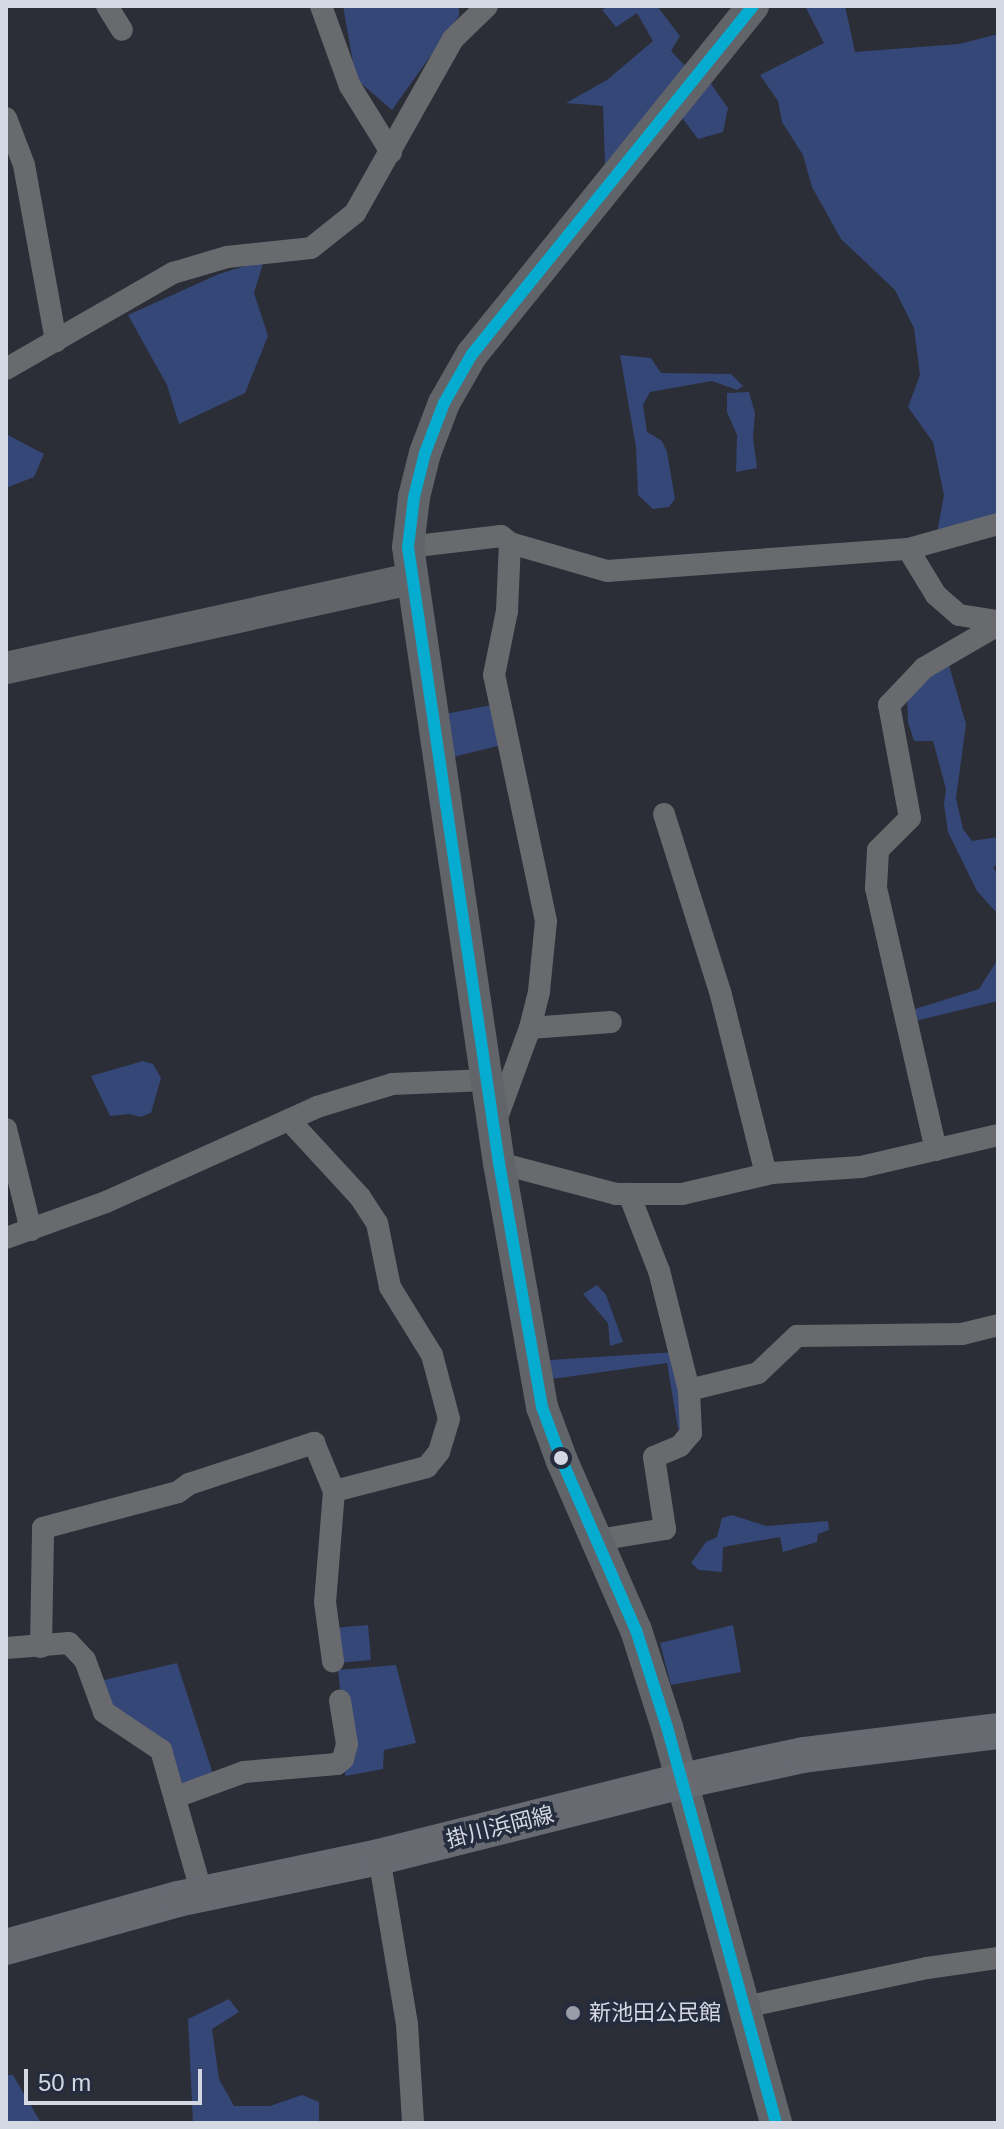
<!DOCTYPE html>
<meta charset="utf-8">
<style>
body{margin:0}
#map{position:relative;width:1004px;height:2129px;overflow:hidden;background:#2b2e37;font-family:Arial,"Noto Sans JP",sans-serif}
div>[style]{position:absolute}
.green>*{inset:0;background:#354776}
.street>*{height:22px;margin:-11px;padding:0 11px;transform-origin:11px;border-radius:11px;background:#686a6e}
.secondary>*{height:32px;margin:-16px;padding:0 16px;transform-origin:16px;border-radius:16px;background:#616469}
.primary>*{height:36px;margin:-18px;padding:0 18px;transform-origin:18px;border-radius:18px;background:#686a72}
.bus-1>*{height:12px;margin:-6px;padding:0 6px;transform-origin:6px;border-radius:6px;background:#06acd0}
.dots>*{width:22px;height:22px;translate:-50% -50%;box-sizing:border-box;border:4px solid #252c3d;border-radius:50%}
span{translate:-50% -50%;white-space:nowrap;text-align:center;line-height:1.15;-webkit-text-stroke:7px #252c3d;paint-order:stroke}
.street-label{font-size:22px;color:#d3d8e3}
.poi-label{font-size:22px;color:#d3d8e3}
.left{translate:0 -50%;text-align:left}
.frame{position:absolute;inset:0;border:8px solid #d3d8e3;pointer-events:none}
.scale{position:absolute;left:24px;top:2069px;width:178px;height:36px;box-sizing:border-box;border:4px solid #d3d8e3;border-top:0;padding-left:10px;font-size:24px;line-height:28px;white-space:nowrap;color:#d3d8e3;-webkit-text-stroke:6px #252c3d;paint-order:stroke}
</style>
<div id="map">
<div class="green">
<div style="clip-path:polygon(343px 6px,459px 6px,459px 16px,392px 110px,356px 79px)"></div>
<div style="clip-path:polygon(610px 6px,657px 6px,680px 36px,671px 51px,686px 67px,605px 164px,603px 106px,566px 103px,607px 80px,653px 41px,637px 13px,616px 27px,602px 10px)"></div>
<div style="clip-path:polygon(805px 6px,845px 6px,855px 52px,959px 44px,998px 34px,998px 519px,935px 544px,944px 495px,933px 442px,908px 407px,920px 375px,914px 328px,895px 290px,841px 239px,812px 187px,803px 155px,782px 122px,778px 101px,760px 75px,824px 43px)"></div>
<div style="clip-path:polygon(709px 81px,728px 108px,723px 132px,698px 139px,680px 115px)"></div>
<div style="clip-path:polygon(264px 260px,254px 293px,268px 336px,245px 393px,179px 424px,167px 385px,128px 315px,219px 274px)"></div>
<div style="clip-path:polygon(620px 355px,651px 358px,661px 373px,731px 374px,743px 386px,737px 390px,712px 381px,650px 392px,643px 405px,647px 432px,662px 441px,667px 452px,675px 499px,669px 507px,653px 509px,638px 495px,636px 447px)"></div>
<div style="clip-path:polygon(749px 392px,755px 413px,753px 437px,757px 468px,736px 472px,737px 435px,727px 412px,727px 393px)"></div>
<div style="clip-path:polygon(6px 434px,44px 454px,34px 477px,6px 488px)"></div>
<div style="clip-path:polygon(946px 655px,966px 724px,956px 798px,963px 829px,972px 841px,998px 837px,998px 865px,993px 867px,998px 875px,998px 910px,995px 911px,977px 891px,948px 832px,944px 804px,946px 789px,933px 741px,914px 741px,908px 722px,907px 693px)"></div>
<div style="clip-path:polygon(497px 704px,506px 744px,453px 757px,445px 714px)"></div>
<div style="clip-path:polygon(998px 959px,998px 1001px,915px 1021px,912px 1010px,979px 989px)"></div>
<div style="clip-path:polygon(143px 1061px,153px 1064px,161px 1078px,151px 1113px,140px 1117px,130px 1114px,110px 1116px,91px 1076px)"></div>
<div style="clip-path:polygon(597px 1285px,606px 1295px,623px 1342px,610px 1346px,608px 1323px,583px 1294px)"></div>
<div style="clip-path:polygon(676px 1352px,689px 1388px,679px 1434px,667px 1363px,552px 1379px,550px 1360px)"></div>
<div style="clip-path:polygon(732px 1515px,766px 1526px,828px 1521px,829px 1530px,818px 1534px,817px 1542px,783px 1552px,780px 1537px,723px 1547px,722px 1572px,699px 1570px,691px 1563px,706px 1542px,717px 1537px,722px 1518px)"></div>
<div style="clip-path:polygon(368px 1625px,371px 1660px,337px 1663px,333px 1628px)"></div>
<div style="clip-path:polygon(733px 1625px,741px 1672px,671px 1685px,660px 1643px)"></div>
<div style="clip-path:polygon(177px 1663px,213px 1774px,174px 1791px,158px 1741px,114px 1710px,100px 1681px)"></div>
<div style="clip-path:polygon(396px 1665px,416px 1743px,384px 1750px,383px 1769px,345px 1776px,346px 1742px,338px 1670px)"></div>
<div style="clip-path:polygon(229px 1999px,239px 2012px,212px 2029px,219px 2079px,234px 2106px,270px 2106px,302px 2095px,319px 2102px,319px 2123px,193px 2123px,188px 2019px)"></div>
<div style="clip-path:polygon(6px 2075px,13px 2075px,41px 2123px,6px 2123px)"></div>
</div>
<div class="street">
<div style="left:107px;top:6px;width:28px;rotate:58deg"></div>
<div style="left:321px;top:6px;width:85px;rotate:70.1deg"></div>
<div style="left:350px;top:86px;width:78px;rotate:58.2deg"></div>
<div style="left:6px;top:118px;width:50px;rotate:69deg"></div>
<div style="left:24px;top:165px;width:179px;rotate:79.7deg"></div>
<div style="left:6px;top:369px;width:193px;rotate:-29.9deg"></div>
<div style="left:173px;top:273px;width:56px;rotate:-16.5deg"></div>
<div style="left:227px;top:257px;width:84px;rotate:-6.1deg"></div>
<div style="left:311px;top:248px;width:56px;rotate:-38.5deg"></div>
<div style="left:355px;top:213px;width:200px;rotate:-60.6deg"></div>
<div style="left:453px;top:39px;width:47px;rotate:-44.1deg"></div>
<div style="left:408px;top:547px;width:94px;rotate:-6.7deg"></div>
<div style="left:501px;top:536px;width:11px;rotate:38deg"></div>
<div style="left:510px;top:543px;width:101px;rotate:16.1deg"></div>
<div style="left:607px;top:571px;width:302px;rotate:-4.2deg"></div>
<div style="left:908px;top:549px;width:93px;rotate:-15.5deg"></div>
<div style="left:908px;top:549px;width:54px;rotate:58.7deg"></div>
<div style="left:936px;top:595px;width:30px;rotate:41deg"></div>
<div style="left:959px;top:615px;width:39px;rotate:9deg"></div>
<div style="left:664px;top:814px;width:190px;rotate:72.5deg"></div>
<div style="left:721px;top:995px;width:185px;rotate:75.9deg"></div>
<div style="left:530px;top:1028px;width:81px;rotate:-4.2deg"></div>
<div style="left:289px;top:1120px;width:105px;rotate:47.3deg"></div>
<div style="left:360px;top:1197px;width:31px;rotate:57deg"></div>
<div style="left:377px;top:1223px;width:65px;rotate:78.5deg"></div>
<div style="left:390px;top:1287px;width:80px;rotate:58.3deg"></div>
<div style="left:432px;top:1355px;width:66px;rotate:75.1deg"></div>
<div style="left:449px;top:1419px;width:34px;rotate:107deg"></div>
<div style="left:439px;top:1452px;width:19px;rotate:129deg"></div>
<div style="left:427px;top:1467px;width:96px;rotate:165.5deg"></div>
<div style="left:334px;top:1491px;width:111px;rotate:94.6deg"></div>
<div style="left:325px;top:1602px;width:60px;rotate:82.3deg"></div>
<div style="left:495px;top:1123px;width:101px;rotate:-69.8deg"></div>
<div style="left:530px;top:1028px;width:38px;rotate:-76deg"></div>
<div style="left:539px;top:991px;width:70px;rotate:-84.3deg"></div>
<div style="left:546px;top:921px;width:251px;rotate:-101.9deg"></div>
<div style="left:494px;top:675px;width:65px;rotate:-78.5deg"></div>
<div style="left:507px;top:611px;width:68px;rotate:-87.5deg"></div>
<div style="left:6px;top:1129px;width:104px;rotate:76.1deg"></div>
<div style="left:936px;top:1150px;width:269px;rotate:-102.9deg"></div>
<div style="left:876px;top:888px;width:38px;rotate:-87deg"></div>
<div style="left:878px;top:850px;width:45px;rotate:-45deg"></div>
<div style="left:910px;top:818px;width:115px;rotate:-100.5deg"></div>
<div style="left:889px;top:705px;width:51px;rotate:-46.6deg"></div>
<div style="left:924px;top:668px;width:86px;rotate:-30.2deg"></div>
<div style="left:499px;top:1163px;width:121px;rotate:14.8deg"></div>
<div style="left:616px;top:1194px;width:66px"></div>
<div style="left:682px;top:1194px;width:92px;rotate:-13.1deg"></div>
<div style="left:772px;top:1173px;width:89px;rotate:-3.9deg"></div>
<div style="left:861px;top:1167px;width:141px;rotate:-13.1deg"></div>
<div style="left:6px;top:1238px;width:106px;rotate:-19.8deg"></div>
<div style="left:106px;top:1202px;width:231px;rotate:-24.2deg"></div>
<div style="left:317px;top:1107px;width:78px;rotate:-17deg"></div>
<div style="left:392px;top:1084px;width:95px;rotate:-2.4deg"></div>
<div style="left:689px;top:1390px;width:71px;rotate:-13.8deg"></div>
<div style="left:758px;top:1373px;width:54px;rotate:-43.5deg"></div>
<div style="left:797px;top:1336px;width:165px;rotate:-0.7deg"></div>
<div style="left:962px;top:1334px;width:37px;rotate:-14deg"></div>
<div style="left:598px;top:1540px;width:68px;rotate:-9.3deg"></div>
<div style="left:665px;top:1529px;width:73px;rotate:-98.7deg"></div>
<div style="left:654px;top:1457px;width:28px;rotate:-23deg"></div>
<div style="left:680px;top:1446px;width:17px;rotate:-50deg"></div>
<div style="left:691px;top:1433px;width:43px;rotate:-92.7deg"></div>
<div style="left:689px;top:1390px;width:123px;rotate:-104.1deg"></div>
<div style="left:659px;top:1271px;width:83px;rotate:-111.3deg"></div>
<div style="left:41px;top:1647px;width:119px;rotate:-89deg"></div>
<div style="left:43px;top:1528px;width:140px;rotate:-14.9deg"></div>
<div style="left:178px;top:1492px;width:14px;rotate:-36deg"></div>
<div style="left:189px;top:1484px;width:132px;rotate:-18.2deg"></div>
<div style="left:314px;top:1443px;width:52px;rotate:67.4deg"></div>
<div style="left:6px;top:1648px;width:63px;rotate:-4.5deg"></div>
<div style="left:69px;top:1643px;width:23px;rotate:47deg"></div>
<div style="left:85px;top:1660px;width:55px;rotate:69.9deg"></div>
<div style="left:104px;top:1712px;width:69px;rotate:33.7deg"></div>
<div style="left:161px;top:1750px;width:150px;rotate:74.1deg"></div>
<div style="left:176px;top:1797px;width:72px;rotate:-20.2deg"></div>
<div style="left:244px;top:1772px;width:93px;rotate:-4.9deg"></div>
<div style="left:337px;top:1764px;width:8px;rotate:-40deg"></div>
<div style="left:343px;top:1759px;width:16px;rotate:-75deg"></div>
<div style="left:347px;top:1744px;width:44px;rotate:-99.2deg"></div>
<div style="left:379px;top:1857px;width:169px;rotate:80.5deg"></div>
<div style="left:407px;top:2024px;width:99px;rotate:86.5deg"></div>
<div style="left:745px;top:2007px;width:186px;rotate:-12.1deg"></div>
<div style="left:927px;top:1968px;width:72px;rotate:-8deg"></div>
</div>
<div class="secondary">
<div style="left:753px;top:6px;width:447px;rotate:128.9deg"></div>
<div style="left:472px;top:354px;width:56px;rotate:119.7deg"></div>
<div style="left:444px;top:403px;width:53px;rotate:110.8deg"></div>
<div style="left:425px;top:453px;width:45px;rotate:104deg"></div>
<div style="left:414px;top:497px;width:50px;rotate:96.8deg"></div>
<div style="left:408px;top:547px;width:623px;rotate:81.6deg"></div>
<div style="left:499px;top:1163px;width:248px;rotate:80deg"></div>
<div style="left:542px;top:1407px;width:58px;rotate:69.7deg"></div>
<div style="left:562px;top:1461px;width:184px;rotate:66.4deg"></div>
<div style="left:636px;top:1630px;width:102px;rotate:72.3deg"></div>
<div style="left:667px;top:1727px;width:411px;rotate:74.6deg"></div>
<div style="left:6px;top:668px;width:416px;rotate:-12.4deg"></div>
</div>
<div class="primary">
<div style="left:6px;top:1947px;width:179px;rotate:-15.6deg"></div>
<div style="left:178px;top:1899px;width:205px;rotate:-11.8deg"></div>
<div style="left:379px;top:1857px;width:312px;rotate:-14.1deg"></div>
<div style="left:682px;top:1781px;width:124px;rotate:-12.1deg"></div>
<div style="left:803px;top:1755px;width:196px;rotate:-7deg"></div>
</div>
<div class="bus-1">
<div style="left:753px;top:6px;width:447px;rotate:128.9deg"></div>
<div style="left:472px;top:354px;width:56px;rotate:119.7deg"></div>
<div style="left:444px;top:403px;width:53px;rotate:110.8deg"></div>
<div style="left:425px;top:453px;width:45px;rotate:104deg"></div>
<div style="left:414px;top:497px;width:50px;rotate:96.8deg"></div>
<div style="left:408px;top:547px;width:623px;rotate:81.6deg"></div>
<div style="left:499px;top:1163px;width:248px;rotate:80deg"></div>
<div style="left:542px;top:1407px;width:58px;rotate:69.7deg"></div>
<div style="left:562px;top:1461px;width:184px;rotate:66.4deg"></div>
<div style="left:636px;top:1630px;width:102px;rotate:72.3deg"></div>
<div style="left:667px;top:1727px;width:411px;rotate:74.6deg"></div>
</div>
<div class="dots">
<div style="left:561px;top:1458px;background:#d3d8e3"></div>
<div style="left:573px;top:2013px;background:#989ca7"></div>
</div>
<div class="street-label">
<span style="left:500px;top:1827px;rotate:-14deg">掛川浜岡線</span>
</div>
<div class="poi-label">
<span class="left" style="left:589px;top:2013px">新池田公民館</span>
</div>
<div class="frame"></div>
<div class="scale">50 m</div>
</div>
